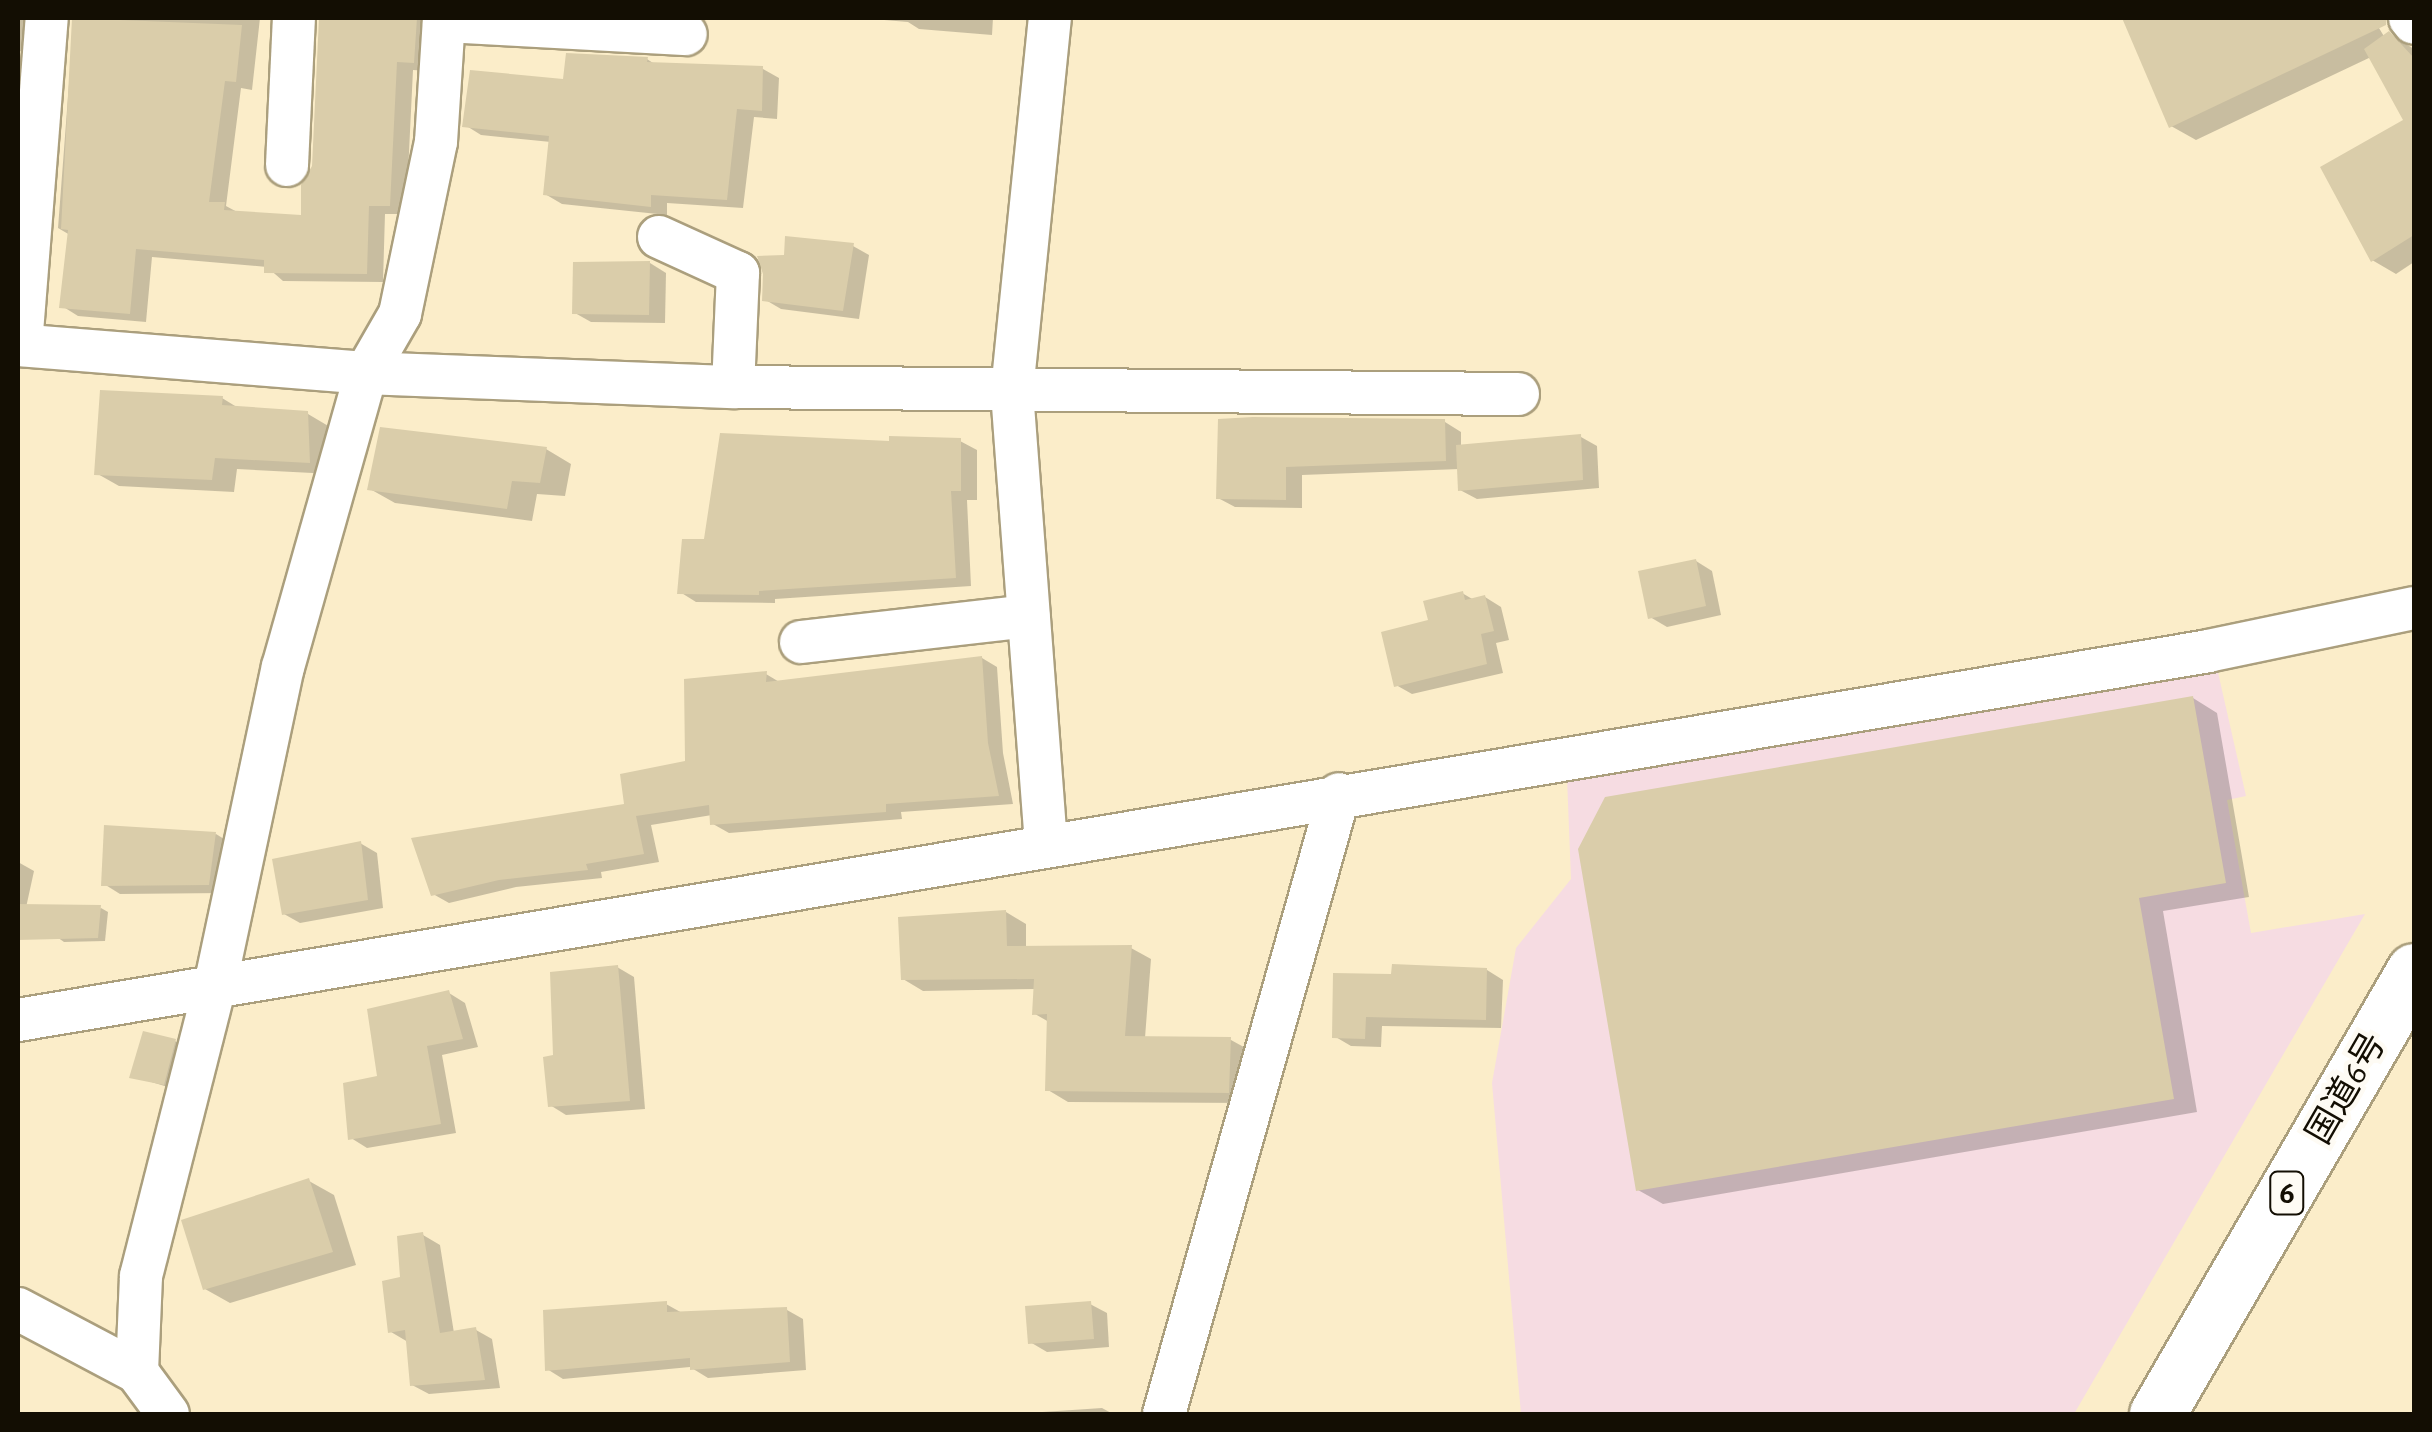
<!DOCTYPE html>
<meta charset="utf-8">
<style>
body{margin:0}
#map{position:relative;width:2432px;height:1432px;overflow:hidden;background:#fbedc9;font-family:"Alegreya Sans","Noto Sans JP",sans-serif}
div>[style]{position:absolute}
.commercial>*{inset:0;background:#f6dce2}
.shadow>*{inset:0;background:#0003}
.building>*{inset:0;background:#dacdaa}
.roads{filter:drop-shadow(2px 0 #ab9f7d) drop-shadow(-2px 0 #ab9f7d) drop-shadow(0 2px #ab9f7d) drop-shadow(0 -2px #ab9f7d)}
.street>*{height:42px;margin:-21px;padding:0 21px;transform-origin:21px;border-radius:21px;background:#fff}
.highway>*{height:55px;margin:-27.5px;padding:0 27.5px;transform-origin:27.5px;border-radius:27.5px;background:#fff}
span{translate:-50% -50%;white-space:nowrap;text-align:center;line-height:1.15;-webkit-text-stroke:9px #fefbf4;paint-order:stroke}
.shield-label span{padding:2px 8px;background:#fefbf4;border:2px solid;border-radius:8px;-webkit-text-stroke-width:0}
.shield-label{font-size:32px;color:#130e03;font-weight:700}
.street-label{font-size:35px;color:#130e03}
.frame{position:absolute;inset:0;border:20px solid #130e03;pointer-events:none}
</style>
<div id="map">
<div class="commercial">
<div style="clip-path:polygon(2217px 668px,2246px 796px,2227px 800px,2251px 933px,2365px 914px,2074px 1414px,1521px 1414px,1492px 1083px,1516px 948px,1571px 879px,1567px 778px)"></div>
</div>
<div class="shadow">
<div style="clip-path:polygon(18px 18px,43px 18px,36px 53px,18px 51px)"></div>
<div style="clip-path:polygon(74px 18px,260px 18px,252px 90px,241px 88px,226px 206px,239px 213px,303px 217px,314px 167px,321px 18px,429px 18px,430px 71px,413px 70px,406px 214px,385px 214px,383px 282px,283px 281px,267px 267px,152px 257px,146px 322px,78px 316px,62px 306px,70px 235px,58px 228px)"></div>
<div style="clip-path:polygon(860px 18px,993px 18px,992px 35px,919px 29px,908px 22px)"></div>
<div style="clip-path:polygon(2133px 18px,2373px 18px,2385px 38px,2390px 34px,2414px 49px,2414px 262px,2396px 274px,2372px 260px,2406px 121px,2371px 57px,2196px 140px,2171px 126px,2125px 19px)"></div>
<div style="clip-path:polygon(647px 59px,656px 65px,763px 69px,779px 78px,777px 119px,754px 117px,743px 208px,667px 203px,667px 215px,562px 204px,545px 194px,551px 142px,481px 135px,465px 125px,566px 82px)"></div>
<div style="clip-path:polygon(853px 246px,869px 255px,859px 319px,781px 309px,764px 299px,787px 257px)"></div>
<div style="clip-path:polygon(650px 263px,666px 273px,665px 323px,591px 322px,575px 313px)"></div>
<div style="clip-path:polygon(222px 398px,240px 409px,308px 414px,330px 427px,332px 474px,237px 469px,234px 492px,119px 486px,96px 473px)"></div>
<div style="clip-path:polygon(1221px 422px,1445px 422px,1461px 432px,1461px 447px,1581px 437px,1597px 446px,1599px 488px,1477px 499px,1460px 490px,1460px 469px,1302px 475px,1302px 508px,1235px 507px,1218px 498px)"></div>
<div style="clip-path:polygon(960px 441px,977px 450px,977px 500px,967px 500px,971px 586px,775px 599px,775px 603px,696px 602px,680px 592px,706px 541px)"></div>
<div style="clip-path:polygon(546px 449px,571px 464px,565px 496px,537px 494px,532px 521px,395px 503px,370px 489px)"></div>
<div style="clip-path:polygon(1696px 561px,1712px 571px,1721px 615px,1667px 627px,1650px 617px)"></div>
<div style="clip-path:polygon(1462px 593px,1474px 600px,1485px 597px,1501px 607px,1509px 640px,1496px 643px,1503px 673px,1412px 694px,1396px 685px,1431px 622px)"></div>
<div style="clip-path:polygon(982px 658px,997px 667px,1003px 753px,1013px 804px,901px 812px,902px 819px,729px 833px,713px 824px,712px 815px,651px 825px,659px 862px,601px 872px,602px 878px,516px 887px,449px 903px,433px 894px,627px 806px,688px 763px,766px 674px,781px 683px)"></div>
<div style="clip-path:polygon(2193px 698px,2217px 713px,2249px 897px,2163px 911px,2197px 1112px,1663px 1204px,1638px 1190px)"></div>
<div style="clip-path:polygon(216px 834px,232px 844px,225px 893px,120px 894px,104px 884px)"></div>
<div style="clip-path:polygon(360px 843px,377px 853px,383px 908px,300px 923px,284px 914px)"></div>
<div style="clip-path:polygon(18px 862px,34px 871px,22px 926px,18px 925px)"></div>
<div style="clip-path:polygon(101px 908px,108px 912px,105px 941px,64px 942px,57px 937px)"></div>
<div style="clip-path:polygon(1006px 912px,1026px 924px,1026px 948px,1131px 948px,1151px 959px,1145px 1038px,1231px 1040px,1251px 1051px,1248px 1103px,1068px 1102px,1048px 1090px,1049px 1022px,1035px 1014px,1036px 989px,923px 991px,903px 979px)"></div>
<div style="clip-path:polygon(617px 967px,634px 977px,645px 1109px,566px 1115px,550px 1105px,556px 1057px)"></div>
<div style="clip-path:polygon(1487px 970px,1503px 980px,1501px 1028px,1382px 1026px,1381px 1047px,1351px 1046px,1334px 1036px,1394px 977px)"></div>
<div style="clip-path:polygon(449px 993px,465px 1003px,478px 1047px,442px 1055px,456px 1133px,367px 1148px,351px 1138px,380px 1078px)"></div>
<div style="clip-path:polygon(175px 1041px,182px 1046px,171px 1088px,132px 1076px)"></div>
<div style="clip-path:polygon(309px 1181px,334px 1195px,356px 1265px,230px 1303px,205px 1289px)"></div>
<div style="clip-path:polygon(423px 1235px,440px 1245px,454px 1333px,476px 1330px,492px 1339px,500px 1388px,429px 1394px,412px 1385px,408px 1342px,391px 1332px,403px 1279px)"></div>
<div style="clip-path:polygon(666px 1304px,684px 1314px,787px 1310px,803px 1319px,806px 1370px,708px 1378px,690px 1367px,563px 1379px,547px 1369px)"></div>
<div style="clip-path:polygon(1090px 1304px,1107px 1313px,1109px 1347px,1047px 1352px,1030px 1342px)"></div>
<div style="clip-path:polygon(1102px 1408px,1113px 1414px,1013px 1414px)"></div>
</div>
<div class="building">
<div style="clip-path:polygon(72px 18px,242px 25px,236px 82px,225px 81px,209px 202px,225px 202px,224px 210px,301px 215px,301px 185px,312px 166px,319px 18px,417px 18px,414px 63px,397px 62px,390px 206px,369px 206px,367px 274px,264px 273px,264px 260px,136px 249px,130px 314px,59px 308px,68px 230px,61px 229px)"></div>
<div style="clip-path:polygon(2122px 18px,2386px 18px,2386px 25px,2169px 128px)"></div>
<div style="clip-path:polygon(2389px 31px,2414px 58px,2414px 235px,2371px 262px,2320px 167px,2403px 120px,2364px 49px)"></div>
<div style="clip-path:polygon(566px 53px,648px 57px,647px 62px,763px 66px,762px 111px,737px 109px,727px 200px,651px 195px,651px 207px,543px 195px,549px 136px,462px 127px,470px 70px,563px 79px)"></div>
<div style="clip-path:polygon(785px 236px,854px 243px,843px 311px,762px 301px,763px 274px,757px 256px,784px 255px)"></div>
<div style="clip-path:polygon(650px 261px,649px 315px,572px 314px,573px 262px)"></div>
<div style="clip-path:polygon(100px 390px,223px 396px,222px 405px,308px 411px,310px 463px,215px 458px,212px 480px,94px 475px)"></div>
<div style="clip-path:polygon(1253px 417px,1445px 419px,1446px 461px,1286px 467px,1286px 500px,1216px 499px,1218px 419px)"></div>
<div style="clip-path:polygon(380px 427px,547px 447px,540px 483px,512px 481px,507px 509px,367px 490px)"></div>
<div style="clip-path:polygon(720px 433px,889px 441px,889px 436px,961px 438px,961px 491px,951px 491px,956px 578px,759px 591px,759px 595px,677px 594px,682px 539px,704px 539px)"></div>
<div style="clip-path:polygon(1581px 434px,1583px 480px,1458px 491px,1456px 445px)"></div>
<div style="clip-path:polygon(1696px 559px,1706px 606px,1648px 619px,1638px 571px)"></div>
<div style="clip-path:polygon(1463px 591px,1465px 600px,1485px 595px,1494px 631px,1481px 634px,1487px 664px,1394px 687px,1381px 632px,1428px 620px,1423px 601px)"></div>
<div style="clip-path:polygon(982px 656px,988px 743px,999px 796px,886px 804px,886px 812px,710px 825px,709px 805px,636px 816px,644px 854px,586px 864px,588px 870px,499px 880px,431px 896px,411px 838px,624px 804px,620px 774px,685px 761px,684px 679px,767px 671px,766px 682px)"></div>
<div style="clip-path:polygon(2193px 696px,2226px 883px,2139px 898px,2174px 1099px,1636px 1191px,1578px 849px,1605px 797px)"></div>
<div style="clip-path:polygon(104px 825px,216px 832px,209px 885px,101px 886px)"></div>
<div style="clip-path:polygon(361px 841px,368px 900px,282px 915px,272px 859px)"></div>
<div style="clip-path:polygon(18px 904px,101px 905px,98px 938px,18px 940px)"></div>
<div style="clip-path:polygon(1006px 910px,1007px 946px,1132px 945px,1125px 1036px,1231px 1037px,1229px 1093px,1045px 1091px,1047px 1014px,1032px 1015px,1034px 979px,901px 980px,898px 917px)"></div>
<div style="clip-path:polygon(1392px 964px,1487px 968px,1486px 1020px,1366px 1017px,1365px 1039px,1332px 1038px,1333px 973px,1391px 974px)"></div>
<div style="clip-path:polygon(618px 965px,630px 1101px,548px 1107px,543px 1057px,553px 1055px,550px 972px)"></div>
<div style="clip-path:polygon(449px 990px,463px 1039px,427px 1046px,441px 1124px,348px 1140px,343px 1083px,377px 1076px,367px 1009px)"></div>
<div style="clip-path:polygon(143px 1031px,176px 1039px,164px 1085px,129px 1078px)"></div>
<div style="clip-path:polygon(309px 1178px,333px 1252px,203px 1290px,181px 1220px)"></div>
<div style="clip-path:polygon(423px 1232px,440px 1333px,476px 1327px,485px 1380px,410px 1386px,405px 1330px,388px 1333px,382px 1281px,400px 1277px,397px 1236px)"></div>
<div style="clip-path:polygon(667px 1301px,667px 1312px,787px 1307px,790px 1362px,690px 1370px,690px 1358px,545px 1371px,543px 1310px)"></div>
<div style="clip-path:polygon(1091px 1301px,1094px 1339px,1028px 1344px,1025px 1306px)"></div>
</div>
<div class="roads">
<div class="street">
<div style="left:2410px;top:18px;width:6px;rotate:51deg"></div>
<div style="left:444px;top:21px;width:242px;rotate:3.1deg"></div>
<div style="left:287px;top:165px;width:147px;rotate:-87.3deg"></div>
<div style="left:659px;top:237px;width:87px;rotate:24.5deg"></div>
<div style="left:738px;top:273px;width:114px;rotate:92.5deg"></div>
<div style="left:18px;top:345px;width:349px;rotate:4.6deg"></div>
<div style="left:366px;top:373px;width:367px;rotate:2.2deg"></div>
<div style="left:733px;top:387px;width:785px;rotate:0.51deg"></div>
<div style="left:21px;top:345px;width:328px;rotate:-85.5deg"></div>
<div style="left:801px;top:642px;width:229px;rotate:-6.5deg"></div>
<div style="left:1046px;top:844px;width:454px;rotate:-94.3deg"></div>
<div style="left:1012px;top:391px;width:375px;rotate:-84.2deg"></div>
<div style="left:18px;top:1020px;width:2221px;rotate:-9.56deg"></div>
<div style="left:2208px;top:651px;width:210px;rotate:-11.8deg"></div>
<div style="left:18px;top:1309px;width:135px;rotate:27.9deg"></div>
<div style="left:137px;top:1372px;width:52px;rotate:53.6deg"></div>
<div style="left:137px;top:1372px;width:96px;rotate:-87.6deg"></div>
<div style="left:141px;top:1276px;width:299px;rotate:-75.7deg"></div>
<div style="left:215px;top:986px;width:326px;rotate:-78deg"></div>
<div style="left:283px;top:667px;width:305px;rotate:-74.2deg"></div>
<div style="left:366px;top:373px;width:68px;rotate:-60deg"></div>
<div style="left:400px;top:314px;width:176px;rotate:-78.2deg"></div>
<div style="left:436px;top:142px;width:124px;rotate:-86.3deg"></div>
<div style="left:1164px;top:1414px;width:644px;rotate:-74.24deg"></div>
</div>
<div class="highway">
<div style="left:2157px;top:1414px;width:512px;rotate:-59.88deg"></div>
</div>
</div>
<div class="shield-label">
<span style="left:2287px;top:1193px">6</span>
</div>
<div class="street-label">
<span style="left:2347px;top:1089px;rotate:-60deg">国道6号</span>
</div>
<div class="frame"></div>
</div>
